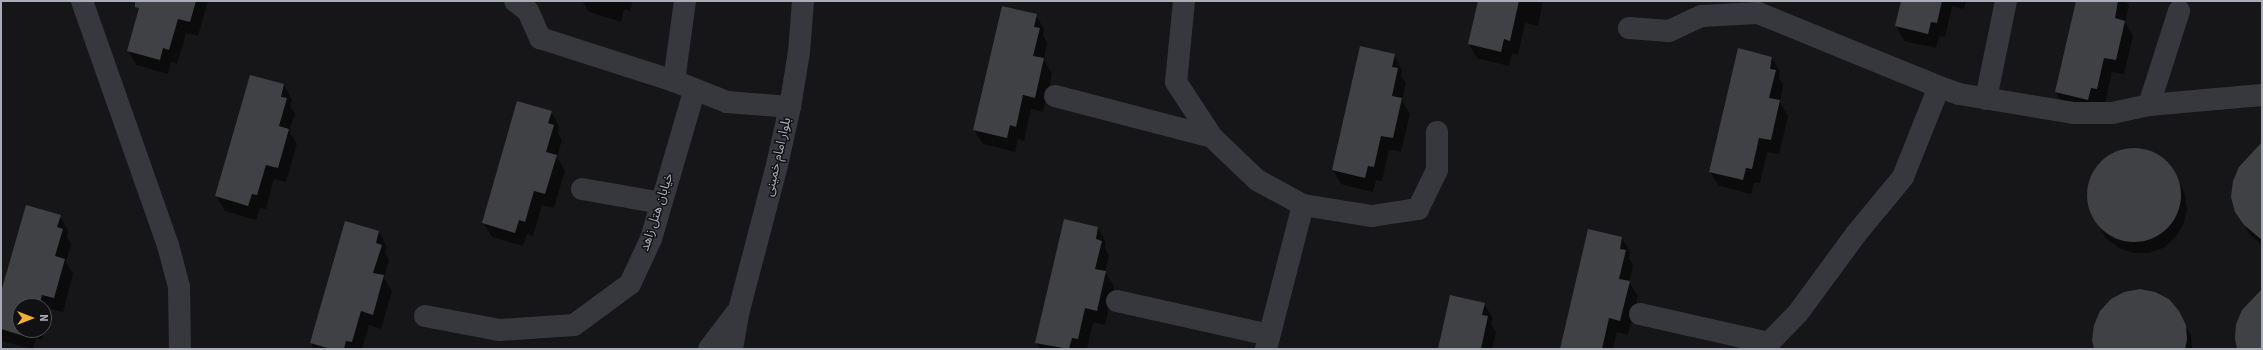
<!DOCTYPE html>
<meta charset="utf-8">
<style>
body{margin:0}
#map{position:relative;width:2263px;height:350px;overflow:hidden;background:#161618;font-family:"Source Sans 3","Noto Sans Arabic",sans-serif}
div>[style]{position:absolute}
.shadow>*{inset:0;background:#0007}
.building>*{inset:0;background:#404145}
.round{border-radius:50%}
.minor>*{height:22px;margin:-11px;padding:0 11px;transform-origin:11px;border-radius:11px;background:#37383d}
span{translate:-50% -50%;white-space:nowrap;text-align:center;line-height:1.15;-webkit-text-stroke:3px #111113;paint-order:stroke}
.street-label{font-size:13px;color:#a8adb8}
.frame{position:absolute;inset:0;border:2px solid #a8adb8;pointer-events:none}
.north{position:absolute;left:12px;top:298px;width:40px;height:40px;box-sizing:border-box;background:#111113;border:1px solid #4d4f55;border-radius:50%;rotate:90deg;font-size:11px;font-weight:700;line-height:16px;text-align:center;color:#a8adb8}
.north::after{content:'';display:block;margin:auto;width:14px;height:18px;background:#f2b134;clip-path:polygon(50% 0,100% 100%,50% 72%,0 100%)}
</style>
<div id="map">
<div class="shadow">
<div style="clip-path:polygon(142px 1px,208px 1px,198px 36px,186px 33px,177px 64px,171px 62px,168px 74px,136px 65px,128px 50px)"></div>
<div style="clip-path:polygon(582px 1px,633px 1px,630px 11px,624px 9px,621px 22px,589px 12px)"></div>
<div style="clip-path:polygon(1479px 1px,1543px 1px,1538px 26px,1525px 23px,1518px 55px,1512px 53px,1509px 66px,1477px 58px,1469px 44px)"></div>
<div style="clip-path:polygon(1902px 1px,1966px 1px,1964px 9px,1952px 6px,1945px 37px,1939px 36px,1936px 48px,1904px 41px,1896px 26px)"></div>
<div style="clip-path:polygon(2077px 1px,2126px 1px,2129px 6px,2125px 22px,2133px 36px,2124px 74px,2112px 72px,2105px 103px,2099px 102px,2096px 114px,2064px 107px,2056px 92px)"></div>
<div style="clip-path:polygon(1036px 15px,1044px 29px,1043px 35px,1047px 43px,1044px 60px,1052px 74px,1043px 112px,1031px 109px,1024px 141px,1018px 139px,1015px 152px,983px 144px,974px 130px)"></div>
<div style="clip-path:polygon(1394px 55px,1402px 70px,1401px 76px,1406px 83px,1402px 100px,1410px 114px,1401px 152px,1389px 150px,1382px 181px,1376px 180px,1373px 192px,1341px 184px,1333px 170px)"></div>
<div style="clip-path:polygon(1772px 57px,1780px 72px,1779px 78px,1783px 85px,1780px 102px,1788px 116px,1779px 154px,1767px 152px,1760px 183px,1754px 182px,1751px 194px,1719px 186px,1710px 172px)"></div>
<div style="clip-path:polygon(251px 76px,284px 85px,292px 100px,290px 106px,295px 114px,289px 131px,297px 144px,286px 182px,274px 179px,266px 209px,260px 208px,256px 220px,225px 211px,216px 196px)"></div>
<div style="clip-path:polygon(551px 112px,559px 126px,558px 133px,562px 140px,557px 157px,565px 171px,554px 208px,542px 205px,533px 236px,527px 234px,523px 246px,492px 237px,483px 223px)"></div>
<div style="clip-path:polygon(2134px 148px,2149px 151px,2162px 158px,2173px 169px,2185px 194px,2187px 210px,2183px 225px,2175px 238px,2163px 248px,2148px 253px,2133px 253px,2119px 248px,2106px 238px,2091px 214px,2088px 199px,2089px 183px,2095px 169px,2106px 158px,2119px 151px)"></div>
<div style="clip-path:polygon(2262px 150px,2262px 245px,2251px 236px,2236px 212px)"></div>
<div style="clip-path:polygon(evenodd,60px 216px,68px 230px,67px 237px,71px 244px,66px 262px,73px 274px,63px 312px,50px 309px,42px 340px,36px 338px,33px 349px,1px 341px,1px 295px,60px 216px,20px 306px,44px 306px,44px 330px,20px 330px,20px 306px)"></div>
<div style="clip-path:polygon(1098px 228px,1106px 242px,1105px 248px,1109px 256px,1105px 272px,1114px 286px,1105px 325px,1093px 322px,1087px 349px,1040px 349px,1036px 342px)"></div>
<div style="clip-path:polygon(379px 232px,387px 247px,385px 253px,389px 260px,384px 278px,392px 291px,381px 329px,369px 325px,362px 349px,314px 349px,311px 343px)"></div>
<div style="clip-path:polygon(1622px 238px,1630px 252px,1629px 258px,1633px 266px,1629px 282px,1638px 296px,1628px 335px,1617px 332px,1613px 349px,1561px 349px)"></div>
<div style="clip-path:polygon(1484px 304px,1493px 318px,1491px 324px,1496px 332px,1492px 349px,1439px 349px)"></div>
<div style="clip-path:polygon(2178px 311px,2191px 336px,2192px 349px,2096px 349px)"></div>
</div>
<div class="building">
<div style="clip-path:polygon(135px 1px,196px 1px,190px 22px,178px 19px,169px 50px,163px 48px,160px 60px,127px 51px,139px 8px,135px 7px)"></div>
<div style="clip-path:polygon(1478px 1px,1519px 1px,1510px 41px,1504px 39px,1501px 52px,1468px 44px)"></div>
<div style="clip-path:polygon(1901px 1px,1942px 1px,1937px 23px,1931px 22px,1928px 34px,1895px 26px)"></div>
<div style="clip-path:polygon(2076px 1px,2118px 1px,2115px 18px,2125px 21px,2116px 60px,2104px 58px,2097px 89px,2091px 88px,2088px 100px,2055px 92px)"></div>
<div style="clip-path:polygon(1002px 6px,1037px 14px,1034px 27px,1040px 28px,1033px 56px,1044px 58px,1035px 98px,1023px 95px,1016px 127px,1010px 125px,1007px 138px,973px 130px)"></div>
<div style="clip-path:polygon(1360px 46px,1395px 54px,1392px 67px,1398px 68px,1392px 96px,1402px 98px,1393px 138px,1381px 136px,1374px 167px,1368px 166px,1365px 178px,1332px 170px)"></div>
<div style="clip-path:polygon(1738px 48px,1772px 57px,1770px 69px,1776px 70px,1769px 98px,1780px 100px,1771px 140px,1759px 138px,1752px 169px,1746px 168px,1743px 180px,1709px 172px)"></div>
<div style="clip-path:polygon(250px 75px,284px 84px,281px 97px,287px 98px,279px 126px,289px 129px,278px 168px,266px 165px,257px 195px,252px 194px,248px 206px,215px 196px)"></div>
<div style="clip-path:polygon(517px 101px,552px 111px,548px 123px,554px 125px,546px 152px,557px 155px,545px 194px,534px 191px,525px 222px,519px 220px,515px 233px,482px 223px)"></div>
<div style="clip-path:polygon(2262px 142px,2262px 240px,2244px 225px,2235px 212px,2231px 197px,2233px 181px,2239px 167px)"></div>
<div class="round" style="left:2087px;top:148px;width:94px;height:94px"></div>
<div style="clip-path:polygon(26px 205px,61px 215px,57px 227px,63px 229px,55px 256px,65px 259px,54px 298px,42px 295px,39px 306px,20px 306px,20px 330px,26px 330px,24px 336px,1px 329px,1px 292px)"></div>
<div style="clip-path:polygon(1064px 219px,1098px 227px,1096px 239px,1102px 241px,1095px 269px,1106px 271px,1097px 311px,1085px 308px,1078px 339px,1072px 338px,1069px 349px,1035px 343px)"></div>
<div style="clip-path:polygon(345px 221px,379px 231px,376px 243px,382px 245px,373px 273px,384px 275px,373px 315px,361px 311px,352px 342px,346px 341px,344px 349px,331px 349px,310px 343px)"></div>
<div style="clip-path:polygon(1588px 229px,1622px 237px,1620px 249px,1626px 250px,1619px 279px,1630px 281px,1620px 321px,1609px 318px,1602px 349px,1560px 349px)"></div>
<div style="clip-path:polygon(2140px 289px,2155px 292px,2169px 299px,2179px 311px,2186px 325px,2187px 340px,2185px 349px,2094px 349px,2092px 340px,2094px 325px,2100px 311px,2111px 299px,2124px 292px)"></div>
<div style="clip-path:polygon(2262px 289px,2262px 349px,2237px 349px,2235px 339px,2236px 324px,2242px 310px)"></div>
<div style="clip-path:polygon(1450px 295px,1485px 303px,1482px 315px,1488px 316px,1481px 349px,1438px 349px)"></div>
</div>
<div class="minor">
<div style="left:82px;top:1px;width:259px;rotate:70.6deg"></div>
<div style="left:168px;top:245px;width:43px;rotate:75.3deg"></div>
<div style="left:179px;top:287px;width:62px;rotate:89.1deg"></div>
<div style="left:515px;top:1px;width:16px;rotate:38deg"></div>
<div style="left:528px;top:11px;width:30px;rotate:66deg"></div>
<div style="left:540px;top:38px;width:141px;rotate:17.8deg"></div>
<div style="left:674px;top:81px;width:57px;rotate:21.6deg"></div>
<div style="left:727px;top:102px;width:63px;rotate:4.5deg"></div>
<div style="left:1184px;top:1px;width:81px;rotate:95.6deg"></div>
<div style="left:1176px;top:82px;width:66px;rotate:56.8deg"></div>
<div style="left:1212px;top:137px;width:62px;rotate:43.7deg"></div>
<div style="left:1257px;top:180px;width:52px;rotate:28.5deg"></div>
<div style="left:1303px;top:205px;width:70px;rotate:9.1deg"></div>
<div style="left:1372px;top:216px;width:47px;rotate:-8.7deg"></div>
<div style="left:1418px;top:209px;width:43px;rotate:-64deg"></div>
<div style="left:1437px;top:170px;width:38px;rotate:-90deg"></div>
<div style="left:1629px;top:28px;width:40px;rotate:4.3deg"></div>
<div style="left:1669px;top:31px;width:35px;rotate:-25deg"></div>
<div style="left:1701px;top:16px;width:57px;rotate:-3deg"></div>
<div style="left:1758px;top:13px;width:196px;rotate:22.2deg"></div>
<div style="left:674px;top:81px;width:81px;rotate:-82.2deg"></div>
<div style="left:1055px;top:96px;width:162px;rotate:14.6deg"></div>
<div style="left:1986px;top:99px;width:100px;rotate:-78.5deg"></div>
<div style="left:2149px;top:105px;width:113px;rotate:-5.1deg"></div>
<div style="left:582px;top:189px;width:80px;rotate:10deg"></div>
<div style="left:1117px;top:301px;width:156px;rotate:12.6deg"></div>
<div style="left:1640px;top:314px;width:132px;rotate:12.7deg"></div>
<div style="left:425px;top:316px;width:75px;rotate:10.7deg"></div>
<div style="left:499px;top:330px;width:75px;rotate:-3.8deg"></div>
<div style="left:574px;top:325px;width:69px;rotate:-36.2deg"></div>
<div style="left:630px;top:284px;width:50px;rotate:-65deg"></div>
<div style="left:651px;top:239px;width:156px;rotate:-73.7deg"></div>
<div style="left:709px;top:349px;width:46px;rotate:-52.9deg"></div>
<div style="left:732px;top:349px;width:40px;rotate:-80deg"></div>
<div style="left:739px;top:310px;width:150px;rotate:-75.3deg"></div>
<div style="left:777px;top:165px;width:59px;rotate:-77.4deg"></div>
<div style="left:790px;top:107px;width:56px;rotate:-80.7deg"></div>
<div style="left:799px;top:52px;width:51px;rotate:-85.5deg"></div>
<div style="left:1266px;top:349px;width:149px;rotate:-75.6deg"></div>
<div style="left:1763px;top:349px;width:50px;rotate:-45.8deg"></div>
<div style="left:1798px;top:313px;width:98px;rotate:-53.7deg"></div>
<div style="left:1856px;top:234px;width:74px;rotate:-50.5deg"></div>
<div style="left:1903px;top:177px;width:97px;rotate:-68.2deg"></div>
<div style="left:1939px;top:87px;width:21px;rotate:19deg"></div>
<div style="left:1959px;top:94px;width:117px;rotate:9.4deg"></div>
<div style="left:2074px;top:113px;width:38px"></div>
<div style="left:2112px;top:113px;width:38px;rotate:-12deg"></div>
<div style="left:2149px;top:105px;width:99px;rotate:-72.3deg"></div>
</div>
<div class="street-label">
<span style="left:778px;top:157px;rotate:-77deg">بلوار امام خمینی</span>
<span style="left:657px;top:212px;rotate:-72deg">خیابان هتل زاهد</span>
</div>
<div class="frame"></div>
<div class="north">N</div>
</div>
